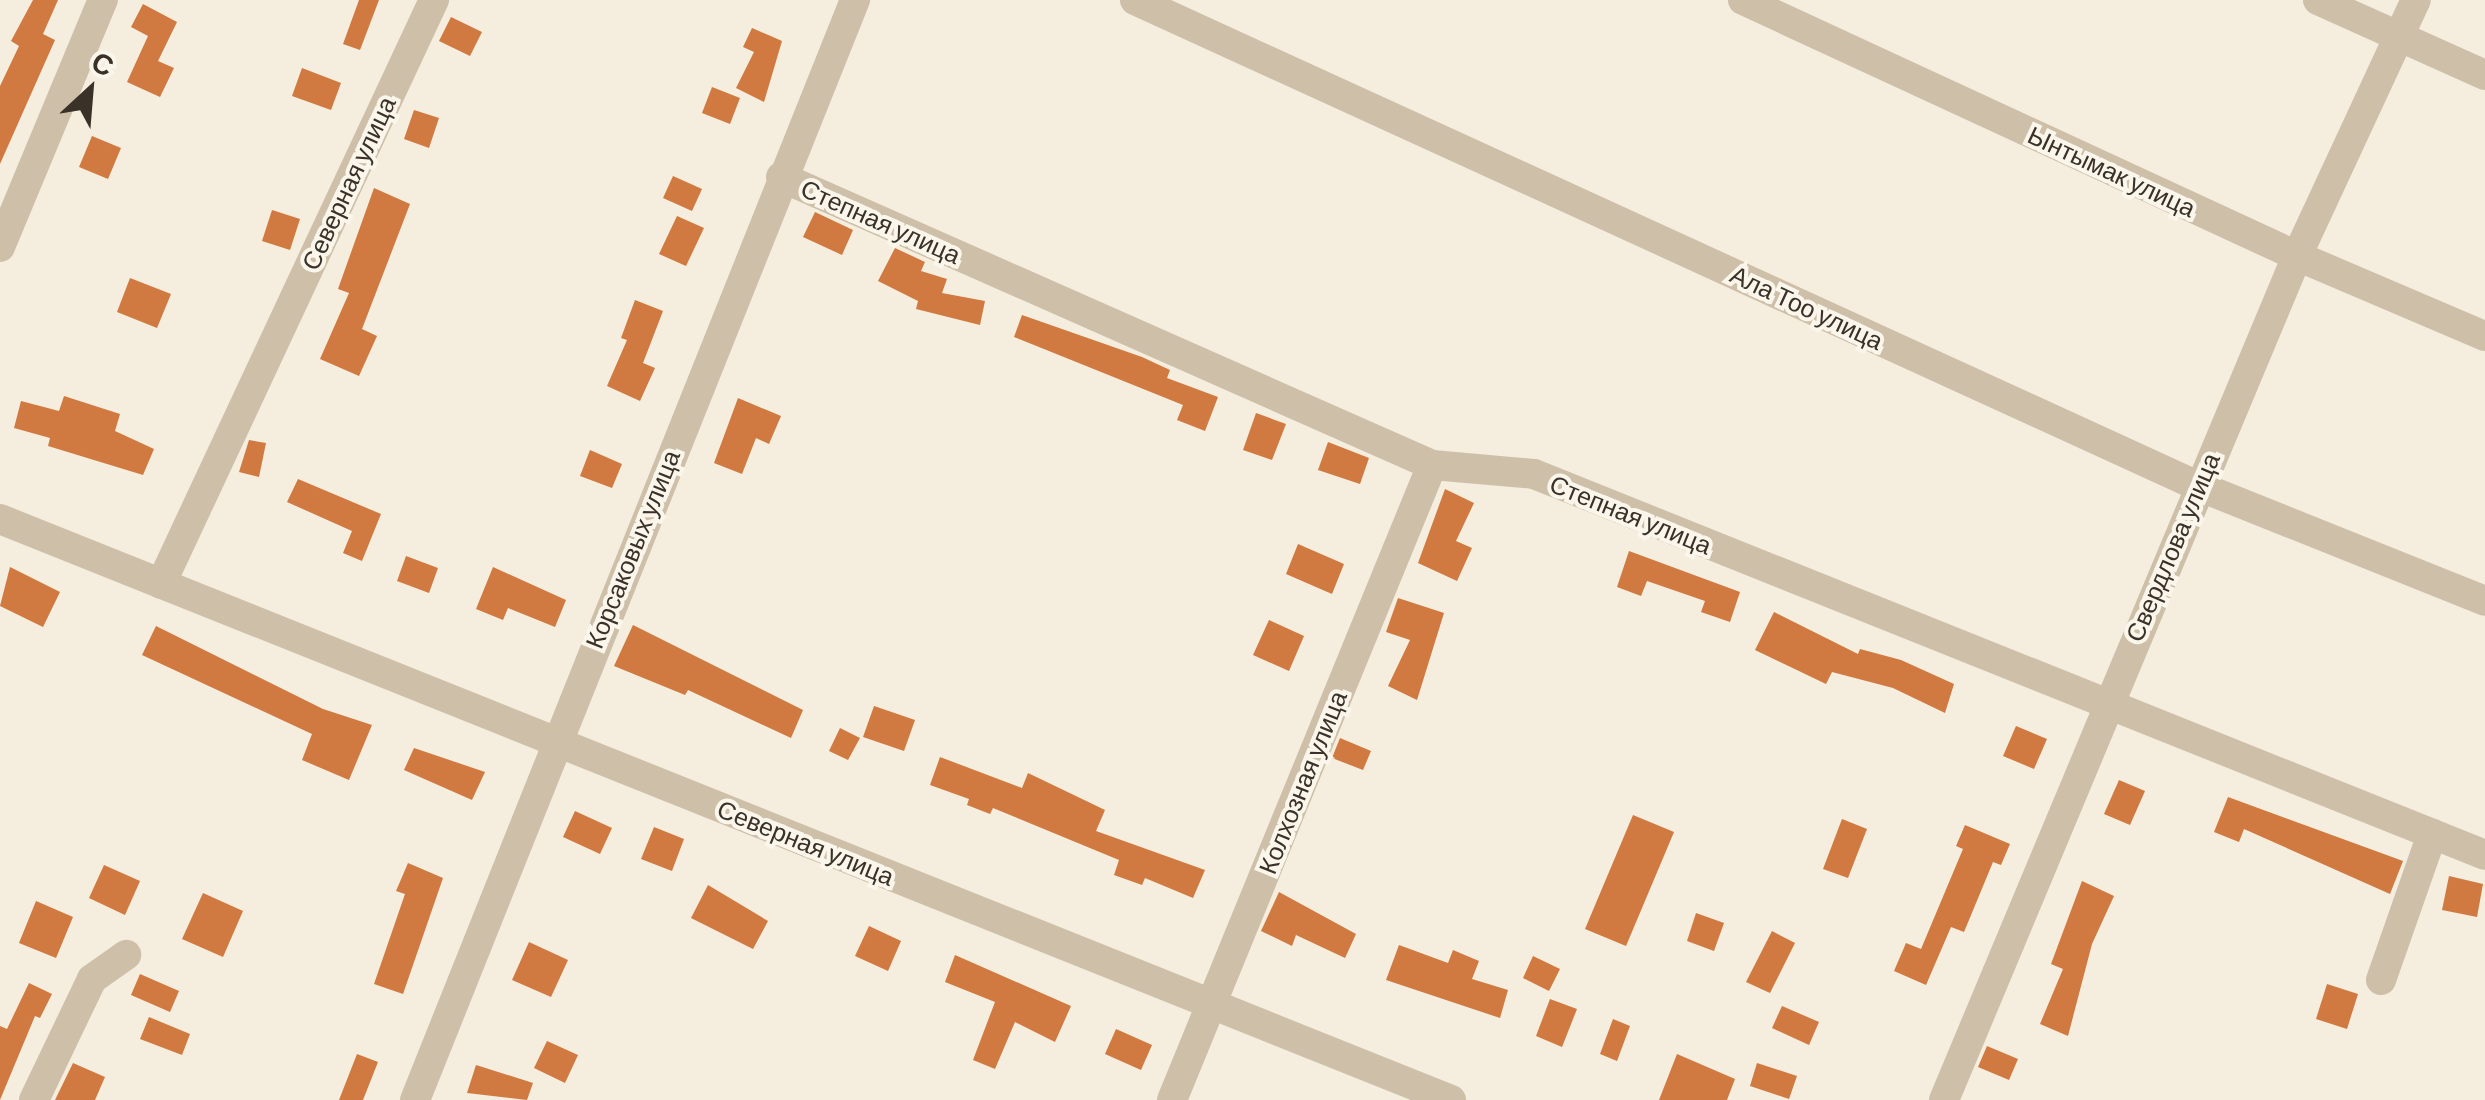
<!DOCTYPE html>
<meta charset="utf-8">
<style>
body{margin:0}
#map{position:relative;width:2485px;height:1100px;overflow:hidden;background:#f5eddd;font-family:Barlow,sans-serif}
div>[style]{position:absolute}
.building>*{inset:0;background:#d07940}
.minor>*{height:30px;margin:-15px;padding:0 15px;transform-origin:15px;border-radius:15px;background:#cebfa8}
span{translate:-50% -50%;white-space:nowrap;text-align:center;line-height:1.15;-webkit-text-stroke:8px #fbf6eb;paint-order:stroke}
.street-label{font-size:25px;color:#3a3129}
.north{position:absolute;left:40px;top:40px;width:100px;height:100px;-webkit-text-stroke:8px #fbf6eb;paint-order:stroke;rotate:26deg;font-size:28px;font-weight:700;line-height:40px;text-align:center;color:#3a3129}
.north::after{content:'';display:block;margin:auto;width:35px;height:45px;background:#3a3129;clip-path:polygon(50% 0,100% 100%,50% 72%,0 100%)}
</style>
<div id="map">
<div class="building">
<div style="clip-path:polygon(33px 0,58px 0,43px 34px,55px 40px,0 164px,0 86px,19px 46px,11px 41px)"></div>
<div style="clip-path:polygon(359px 0,379px 0,360px 50px,343px 44px)"></div>
<div style="clip-path:polygon(143px 4px,177px 22px,158px 61px,174px 68px,160px 97px,127px 82px,148px 36px,131px 27px)"></div>
<div style="clip-path:polygon(451px 17px,482px 32px,470px 56px,439px 41px)"></div>
<div style="clip-path:polygon(752px 28px,782px 41px,764px 102px,736px 88px,754px 52px,743px 47px)"></div>
<div style="clip-path:polygon(302px 68px,341px 83px,331px 110px,292px 96px)"></div>
<div style="clip-path:polygon(712px 87px,740px 98px,730px 124px,702px 113px)"></div>
<div style="clip-path:polygon(414px 110px,439px 118px,429px 148px,404px 139px)"></div>
<div style="clip-path:polygon(92px 136px,121px 148px,108px 179px,79px 167px)"></div>
<div style="clip-path:polygon(673px 176px,702px 189px,692px 211px,663px 198px)"></div>
<div style="clip-path:polygon(374px 188px,410px 204px,362px 329px,377px 336px,359px 376px,320px 359px,349px 293px,338px 289px)"></div>
<div style="clip-path:polygon(272px 210px,300px 219px,290px 250px,262px 241px)"></div>
<div style="clip-path:polygon(815px 212px,853px 230px,842px 255px,803px 237px)"></div>
<div style="clip-path:polygon(677px 216px,704px 228px,686px 266px,659px 254px)"></div>
<div style="clip-path:polygon(895px 248px,925px 262px,921px 271px,947px 279px,942px 293px,985px 301px,980px 325px,916px 309px,918px 301px,878px 281px)"></div>
<div style="clip-path:polygon(130px 278px,171px 294px,157px 328px,117px 312px)"></div>
<div style="clip-path:polygon(635px 300px,663px 311px,643px 363px,655px 368px,640px 401px,607px 386px,627px 340px,621px 338px)"></div>
<div style="clip-path:polygon(1022px 315px,1142px 357px,1170px 370px,1167px 378px,1218px 397px,1205px 431px,1177px 420px,1183px 405px,1014px 337px)"></div>
<div style="clip-path:polygon(64px 396px,120px 414px,115px 431px,154px 449px,143px 475px,48px 446px,50px 438px,14px 428px,21px 401px,59px 411px)"></div>
<div style="clip-path:polygon(738px 398px,781px 416px,769px 444px,756px 438px,742px 474px,714px 463px)"></div>
<div style="clip-path:polygon(1256px 413px,1286px 424px,1272px 460px,1243px 450px)"></div>
<div style="clip-path:polygon(249px 440px,266px 443px,259px 477px,239px 472px)"></div>
<div style="clip-path:polygon(1328px 442px,1369px 458px,1360px 484px,1318px 470px)"></div>
<div style="clip-path:polygon(590px 450px,622px 464px,612px 488px,580px 476px)"></div>
<div style="clip-path:polygon(298px 479px,381px 514px,362px 561px,343px 553px,352px 531px,287px 502px)"></div>
<div style="clip-path:polygon(1445px 489px,1474px 503px,1456px 541px,1472px 548px,1457px 581px,1418px 563px)"></div>
<div style="clip-path:polygon(1298px 544px,1344px 564px,1332px 594px,1286px 574px)"></div>
<div style="clip-path:polygon(1629px 551px,1740px 592px,1730px 622px,1701px 612px,1705px 601px,1647px 581px,1641px 596px,1617px 587px)"></div>
<div style="clip-path:polygon(406px 556px,438px 568px,429px 593px,397px 581px)"></div>
<div style="clip-path:polygon(10px 567px,60px 592px,43px 627px,0 606px)"></div>
<div style="clip-path:polygon(493px 567px,566px 600px,555px 627px,508px 608px,503px 620px,476px 609px)"></div>
<div style="clip-path:polygon(1398px 598px,1444px 613px,1417px 700px,1388px 686px,1410px 640px,1386px 632px)"></div>
<div style="clip-path:polygon(1774px 612px,1858px 654px,1860px 649px,1901px 660px,1954px 684px,1945px 713px,1893px 688px,1832px 672px,1826px 684px,1755px 650px)"></div>
<div style="clip-path:polygon(1269px 620px,1304px 636px,1289px 671px,1253px 655px)"></div>
<div style="clip-path:polygon(633px 625px,803px 710px,791px 738px,688px 690px,685px 695px,614px 666px)"></div>
<div style="clip-path:polygon(156px 626px,323px 709px,372px 725px,349px 780px,302px 760px,312px 734px,142px 655px)"></div>
<div style="clip-path:polygon(874px 706px,915px 720px,904px 751px,863px 737px)"></div>
<div style="clip-path:polygon(2016px 726px,2047px 739px,2034px 769px,2003px 756px)"></div>
<div style="clip-path:polygon(840px 728px,860px 738px,848px 760px,829px 751px)"></div>
<div style="clip-path:polygon(1340px 738px,1371px 751px,1363px 770px,1332px 758px)"></div>
<div style="clip-path:polygon(414px 748px,485px 772px,472px 800px,404px 770px)"></div>
<div style="clip-path:polygon(940px 757px,1022px 788px,1028px 773px,1105px 810px,1096px 831px,1205px 870px,1193px 898px,1145px 878px,1142px 885px,1114px 875px,1119px 860px,993px 808px,990px 814px,967px 805px,969px 799px,930px 785px)"></div>
<div style="clip-path:polygon(2119px 780px,2145px 791px,2130px 825px,2104px 814px)"></div>
<div style="clip-path:polygon(2228px 797px,2403px 861px,2390px 894px,2244px 829px,2239px 842px,2214px 832px)"></div>
<div style="clip-path:polygon(575px 811px,612px 828px,600px 854px,563px 837px)"></div>
<div style="clip-path:polygon(1633px 815px,1674px 832px,1626px 946px,1585px 929px)"></div>
<div style="clip-path:polygon(1842px 819px,1867px 829px,1848px 878px,1823px 869px)"></div>
<div style="clip-path:polygon(1965px 825px,2010px 844px,2001px 865px,1993px 862px,1964px 932px,1951px 927px,1926px 985px,1894px 971px,1906px 943px,1921px 949px,1963px 849px,1956px 846px)"></div>
<div style="clip-path:polygon(654px 827px,684px 839px,672px 871px,641px 859px)"></div>
<div style="clip-path:polygon(408px 863px,443px 878px,403px 994px,374px 984px,405px 894px,396px 891px)"></div>
<div style="clip-path:polygon(104px 865px,140px 881px,125px 915px,89px 898px)"></div>
<div style="clip-path:polygon(2449px 876px,2483px 884px,2477px 917px,2442px 910px)"></div>
<div style="clip-path:polygon(2082px 881px,2114px 896px,2092px 944px,2068px 1036px,2040px 1024px,2063px 969px,2051px 964px)"></div>
<div style="clip-path:polygon(708px 885px,768px 921px,753px 949px,691px 918px)"></div>
<div style="clip-path:polygon(1279px 892px,1356px 934px,1345px 958px,1296px 935px,1292px 946px,1261px 931px)"></div>
<div style="clip-path:polygon(203px 893px,243px 911px,223px 957px,182px 939px)"></div>
<div style="clip-path:polygon(36px 901px,73px 917px,56px 958px,19px 943px)"></div>
<div style="clip-path:polygon(1696px 913px,1724px 923px,1714px 951px,1687px 941px)"></div>
<div style="clip-path:polygon(869px 926px,901px 941px,888px 971px,855px 956px)"></div>
<div style="clip-path:polygon(1772px 931px,1795px 943px,1770px 993px,1746px 982px)"></div>
<div style="clip-path:polygon(529px 942px,568px 960px,551px 997px,512px 980px)"></div>
<div style="clip-path:polygon(1399px 945px,1448px 963px,1453px 950px,1479px 961px,1472px 979px,1508px 990px,1500px 1018px,1386px 980px)"></div>
<div style="clip-path:polygon(955px 955px,1071px 1006px,1055px 1042px,1015px 1022px,995px 1069px,973px 1060px,995px 1002px,945px 982px)"></div>
<div style="clip-path:polygon(1533px 956px,1560px 969px,1549px 991px,1523px 978px)"></div>
<div style="clip-path:polygon(140px 974px,179px 991px,170px 1012px,131px 995px)"></div>
<div style="clip-path:polygon(29px 983px,52px 994px,40px 1018px,35px 1016px,0 1100px,0 1026px,7px 1029px)"></div>
<div style="clip-path:polygon(2327px 984px,2358px 994px,2347px 1029px,2316px 1019px)"></div>
<div style="clip-path:polygon(1550px 999px,1577px 1009px,1562px 1047px,1536px 1036px)"></div>
<div style="clip-path:polygon(1782px 1006px,1819px 1022px,1809px 1045px,1772px 1028px)"></div>
<div style="clip-path:polygon(149px 1017px,190px 1034px,182px 1055px,140px 1039px)"></div>
<div style="clip-path:polygon(1613px 1019px,1630px 1026px,1617px 1061px,1600px 1054px)"></div>
<div style="clip-path:polygon(1116px 1029px,1152px 1045px,1141px 1070px,1105px 1054px)"></div>
<div style="clip-path:polygon(547px 1041px,578px 1055px,565px 1083px,534px 1068px)"></div>
<div style="clip-path:polygon(1987px 1046px,2018px 1059px,2009px 1080px,1978px 1067px)"></div>
<div style="clip-path:polygon(357px 1054px,378px 1062px,363px 1100px,339px 1100px)"></div>
<div style="clip-path:polygon(1677px 1054px,1735px 1079px,1727px 1100px,1659px 1100px)"></div>
<div style="clip-path:polygon(73px 1063px,105px 1077px,95px 1100px,55px 1100px)"></div>
<div style="clip-path:polygon(1757px 1063px,1797px 1076px,1789px 1099px,1750px 1086px)"></div>
<div style="clip-path:polygon(476px 1065px,533px 1083px,527px 1100px,467px 1093px)"></div>
</div>
<div class="minor">
<div style="left:1135px;top:0;width:1169px;rotate:24.57deg"></div>
<div style="left:2198px;top:486px;width:309px;rotate:21.8deg"></div>
<div style="left:1743px;top:0;width:610px;rotate:24.8deg"></div>
<div style="left:2297px;top:256px;width:204px;rotate:23.1deg"></div>
<div style="left:2318px;top:0;width:183px;rotate:24.2deg"></div>
<div style="left:781px;top:177px;width:712px;rotate:23.86deg"></div>
<div style="left:1432px;top:465px;width:102px;rotate:5deg"></div>
<div style="left:1534px;top:474px;width:1024px;rotate:21.83deg"></div>
<div style="left:0;top:247px;width:268px;rotate:-67.4deg"></div>
<div style="left:0;top:519px;width:1563px;rotate:21.82deg"></div>
<div style="left:161px;top:584px;width:645px;rotate:-64.95deg"></div>
<div style="left:2381px;top:980px;width:155px;rotate:-70.7deg"></div>
<div style="left:34px;top:1100px;width:134px;rotate:-64.4deg"></div>
<div style="left:92px;top:979px;width:42px;rotate:-35.2deg"></div>
<div style="left:415px;top:1100px;width:1185px;rotate:-68.2deg"></div>
<div style="left:1172px;top:1100px;width:686px;rotate:-67.73deg"></div>
<div style="left:1944px;top:1100px;width:915px;rotate:-67.3deg"></div>
<div style="left:2297px;top:256px;width:282px;rotate:-65.1deg"></div>
</div>
<div class="street-label">
<span style="left:2112px;top:171px;rotate:25deg">Ынтымак улица</span>
<span style="left:348px;top:183px;rotate:-65deg">Северная улица</span>
<span style="left:881px;top:221px;rotate:24deg">Степная улица</span>
<span style="left:1807px;top:307px;rotate:25deg">Ала Тоо улица</span>
<span style="left:1631px;top:514px;rotate:22deg">Степная улица</span>
<span style="left:2172px;top:547px;rotate:-67deg">Свердлова улица</span>
<span style="left:632px;top:549px;rotate:-68deg">Корсаковых улица</span>
<span style="left:1302px;top:782px;rotate:-68deg">Колхозная улица</span>
<span style="left:806px;top:842px;rotate:22deg">Северная улица</span>
</div>
<div class="north">С</div>
</div>
